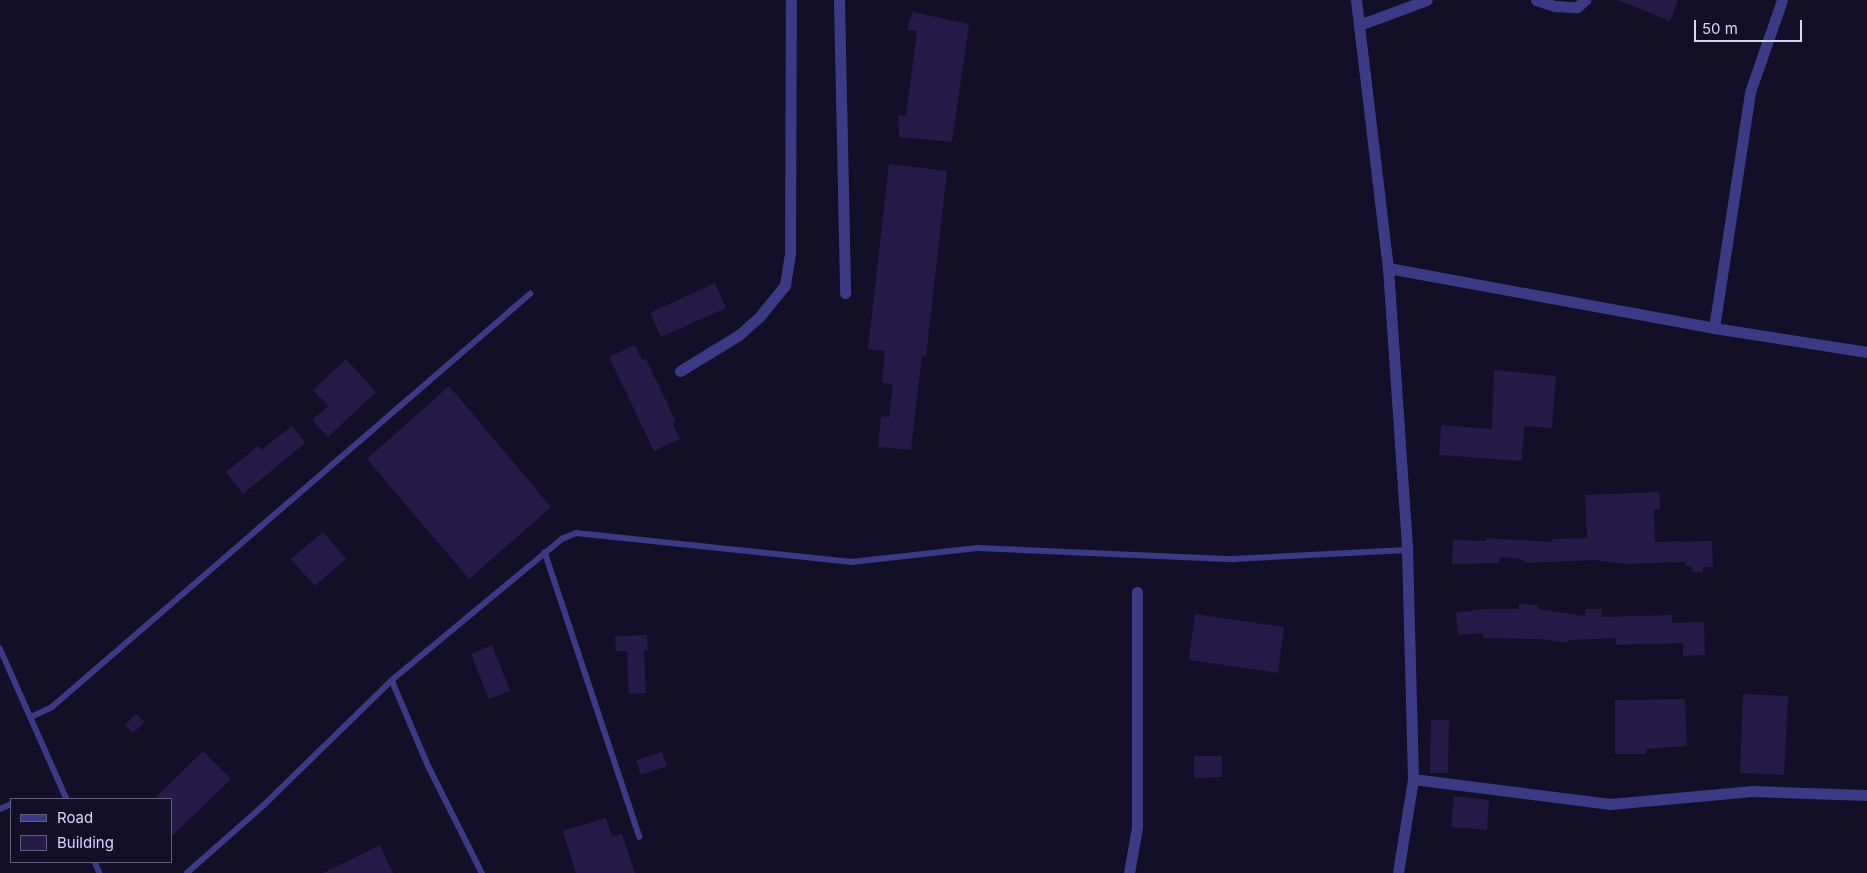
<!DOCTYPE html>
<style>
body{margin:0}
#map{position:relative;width:1867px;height:873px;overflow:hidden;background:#130f26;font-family:Inter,sans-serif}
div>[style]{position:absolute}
.building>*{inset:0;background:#241b47}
.service>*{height:5.5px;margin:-2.75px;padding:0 2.75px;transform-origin:2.75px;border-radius:2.75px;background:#3d3a85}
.minor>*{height:11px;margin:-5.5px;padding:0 5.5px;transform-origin:5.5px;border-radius:5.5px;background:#3d3a85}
span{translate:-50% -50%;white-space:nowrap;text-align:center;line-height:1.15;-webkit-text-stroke:4px #130f26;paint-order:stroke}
.legend{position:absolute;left:10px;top:798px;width:162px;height:65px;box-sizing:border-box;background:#130f26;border:1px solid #625e7d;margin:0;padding:6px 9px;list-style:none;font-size:15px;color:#d9d4ff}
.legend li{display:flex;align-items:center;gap:10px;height:25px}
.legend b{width:25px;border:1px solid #625e7d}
.scale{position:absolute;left:1694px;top:20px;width:108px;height:22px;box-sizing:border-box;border:2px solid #d9d4ff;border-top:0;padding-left:6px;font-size:15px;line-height:18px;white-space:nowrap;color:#d9d4ff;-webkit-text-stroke:4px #130f26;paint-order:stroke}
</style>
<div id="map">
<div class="building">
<div style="clip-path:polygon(1618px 0,1678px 0,1670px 21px)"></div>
<div style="clip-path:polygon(912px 12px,969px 24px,952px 142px,899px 137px,898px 115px,906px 116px,917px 31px,907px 30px)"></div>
<div style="clip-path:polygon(889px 164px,947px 171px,926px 356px,922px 355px,911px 450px,878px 447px,881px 416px,889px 417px,893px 384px,882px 383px,885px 351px,868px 349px)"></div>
<div style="clip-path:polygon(715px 283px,726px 308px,661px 337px,650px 313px)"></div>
<div style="clip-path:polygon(635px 345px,642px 360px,646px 359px,676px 422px,673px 424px,680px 439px,654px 451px,609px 357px)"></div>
<div style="clip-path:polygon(346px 359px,376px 392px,328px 437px,312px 420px,328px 406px,313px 390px)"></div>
<div style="clip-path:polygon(1494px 370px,1556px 376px,1552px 428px,1524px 426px,1522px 461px,1439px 455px,1441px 425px,1492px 429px)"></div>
<div style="clip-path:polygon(449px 386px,551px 507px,469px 579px,367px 459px)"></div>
<div style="clip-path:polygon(292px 426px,305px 443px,243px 494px,226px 472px,258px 446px,261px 450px)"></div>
<div style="clip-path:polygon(1659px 492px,1660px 509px,1654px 510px,1655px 542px,1712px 541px,1713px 567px,1703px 567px,1703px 572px,1692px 572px,1691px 566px,1686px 566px,1685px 562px,1625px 564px,1593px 560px,1527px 563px,1521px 559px,1500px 557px,1499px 563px,1452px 564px,1453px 540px,1486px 541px,1486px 538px,1553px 542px,1552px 539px,1587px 538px,1585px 495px)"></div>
<div style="clip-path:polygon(323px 532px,346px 559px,315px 586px,291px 559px)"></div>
<div style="clip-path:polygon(1519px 604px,1538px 605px,1538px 609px,1585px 616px,1585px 609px,1602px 609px,1602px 617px,1672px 615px,1672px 623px,1704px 622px,1705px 655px,1683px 656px,1683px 643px,1616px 645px,1616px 638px,1568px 640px,1567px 643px,1541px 639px,1483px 638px,1483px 633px,1458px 635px,1456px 613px,1483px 609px,1519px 609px)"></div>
<div style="clip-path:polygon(1195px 614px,1284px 627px,1278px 673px,1189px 660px)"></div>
<div style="clip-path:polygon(647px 635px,648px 650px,644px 650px,646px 693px,629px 694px,627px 651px,616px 651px,615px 636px)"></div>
<div style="clip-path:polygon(492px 645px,510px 691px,489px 699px,471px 654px)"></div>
<div style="clip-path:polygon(1743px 694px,1788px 696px,1784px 775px,1740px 773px)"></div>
<div style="clip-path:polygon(1685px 699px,1687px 746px,1646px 749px,1646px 754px,1615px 754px,1615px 700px)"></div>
<div style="clip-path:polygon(136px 714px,145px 722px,133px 733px,125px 725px)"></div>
<div style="clip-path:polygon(1431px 720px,1449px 720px,1448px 773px,1430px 773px)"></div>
<div style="clip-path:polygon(203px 751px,231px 779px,171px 837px,171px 799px,154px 799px)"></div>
<div style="clip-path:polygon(662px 752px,667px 766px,641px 775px,636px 760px)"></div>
<div style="clip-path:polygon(1194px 756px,1222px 756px,1222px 777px,1194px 778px)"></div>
<div style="clip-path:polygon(1454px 796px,1489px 800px,1487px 830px,1451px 827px)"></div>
<div style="clip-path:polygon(606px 818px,612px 837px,622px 834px,635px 873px,576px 873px,563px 831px)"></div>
<div style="clip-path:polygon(380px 845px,393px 873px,323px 873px)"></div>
</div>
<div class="service">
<div style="left:545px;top:552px;width:300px;rotate:71.6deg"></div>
<div style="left:0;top:648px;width:165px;rotate:66.1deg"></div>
<div style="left:392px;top:680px;width:95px;rotate:67deg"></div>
<div style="left:429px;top:767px;width:119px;rotate:63.4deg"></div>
<div style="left:31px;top:717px;width:23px;rotate:-25deg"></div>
<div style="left:52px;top:707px;width:632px;rotate:-40.83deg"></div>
<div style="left:0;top:809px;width:12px;rotate:-24deg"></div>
<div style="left:95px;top:862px;width:12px;rotate:66deg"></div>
<div style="left:187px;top:873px;width:103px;rotate:-41.4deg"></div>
<div style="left:264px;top:805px;width:179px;rotate:-44.3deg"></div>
<div style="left:392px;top:680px;width:221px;rotate:-39.7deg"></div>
<div style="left:562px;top:539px;width:15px;rotate:-23deg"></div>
<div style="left:576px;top:533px;width:277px;rotate:6deg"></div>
<div style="left:851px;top:562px;width:127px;rotate:-6.3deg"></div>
<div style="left:977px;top:548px;width:255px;rotate:2.5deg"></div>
<div style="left:1232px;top:559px;width:175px;rotate:-2.9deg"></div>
</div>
<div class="minor">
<div style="left:839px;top:0;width:293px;rotate:88.8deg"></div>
<div style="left:1356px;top:0;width:270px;rotate:83.2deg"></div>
<div style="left:1388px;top:268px;width:283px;rotate:86.1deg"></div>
<div style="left:1407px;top:550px;width:229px;rotate:88.5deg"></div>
<div style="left:1413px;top:779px;width:95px;rotate:99.1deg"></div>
<div style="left:1536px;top:0;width:20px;rotate:18deg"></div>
<div style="left:1555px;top:6px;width:22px;rotate:3deg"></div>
<div style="left:1577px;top:7px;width:11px;rotate:-41deg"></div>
<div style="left:1359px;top:25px;width:72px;rotate:-20.2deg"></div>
<div style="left:1388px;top:268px;width:331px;rotate:10.4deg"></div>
<div style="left:1714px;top:328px;width:155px;rotate:8.9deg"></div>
<div style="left:1714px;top:328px;width:239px;rotate:-81.3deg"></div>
<div style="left:1750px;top:92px;width:97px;rotate:-70.8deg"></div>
<div style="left:680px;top:371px;width:69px;rotate:-31.4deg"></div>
<div style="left:739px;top:335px;width:28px;rotate:-42deg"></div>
<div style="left:760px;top:316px;width:40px;rotate:-51deg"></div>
<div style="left:785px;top:285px;width:33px;rotate:-81deg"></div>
<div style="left:790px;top:252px;width:252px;rotate:-89.8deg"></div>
<div style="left:1413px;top:779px;width:199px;rotate:7.2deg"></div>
<div style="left:1610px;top:804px;width:143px;rotate:-5.2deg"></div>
<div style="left:1752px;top:791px;width:115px;rotate:2deg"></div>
<div style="left:1129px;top:873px;width:47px;rotate:-80.1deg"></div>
<div style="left:1137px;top:827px;width:235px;rotate:-90deg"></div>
</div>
<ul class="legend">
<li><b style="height:6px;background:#3d3a85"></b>Road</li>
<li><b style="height:14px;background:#241b47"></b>Building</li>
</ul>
<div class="scale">50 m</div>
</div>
